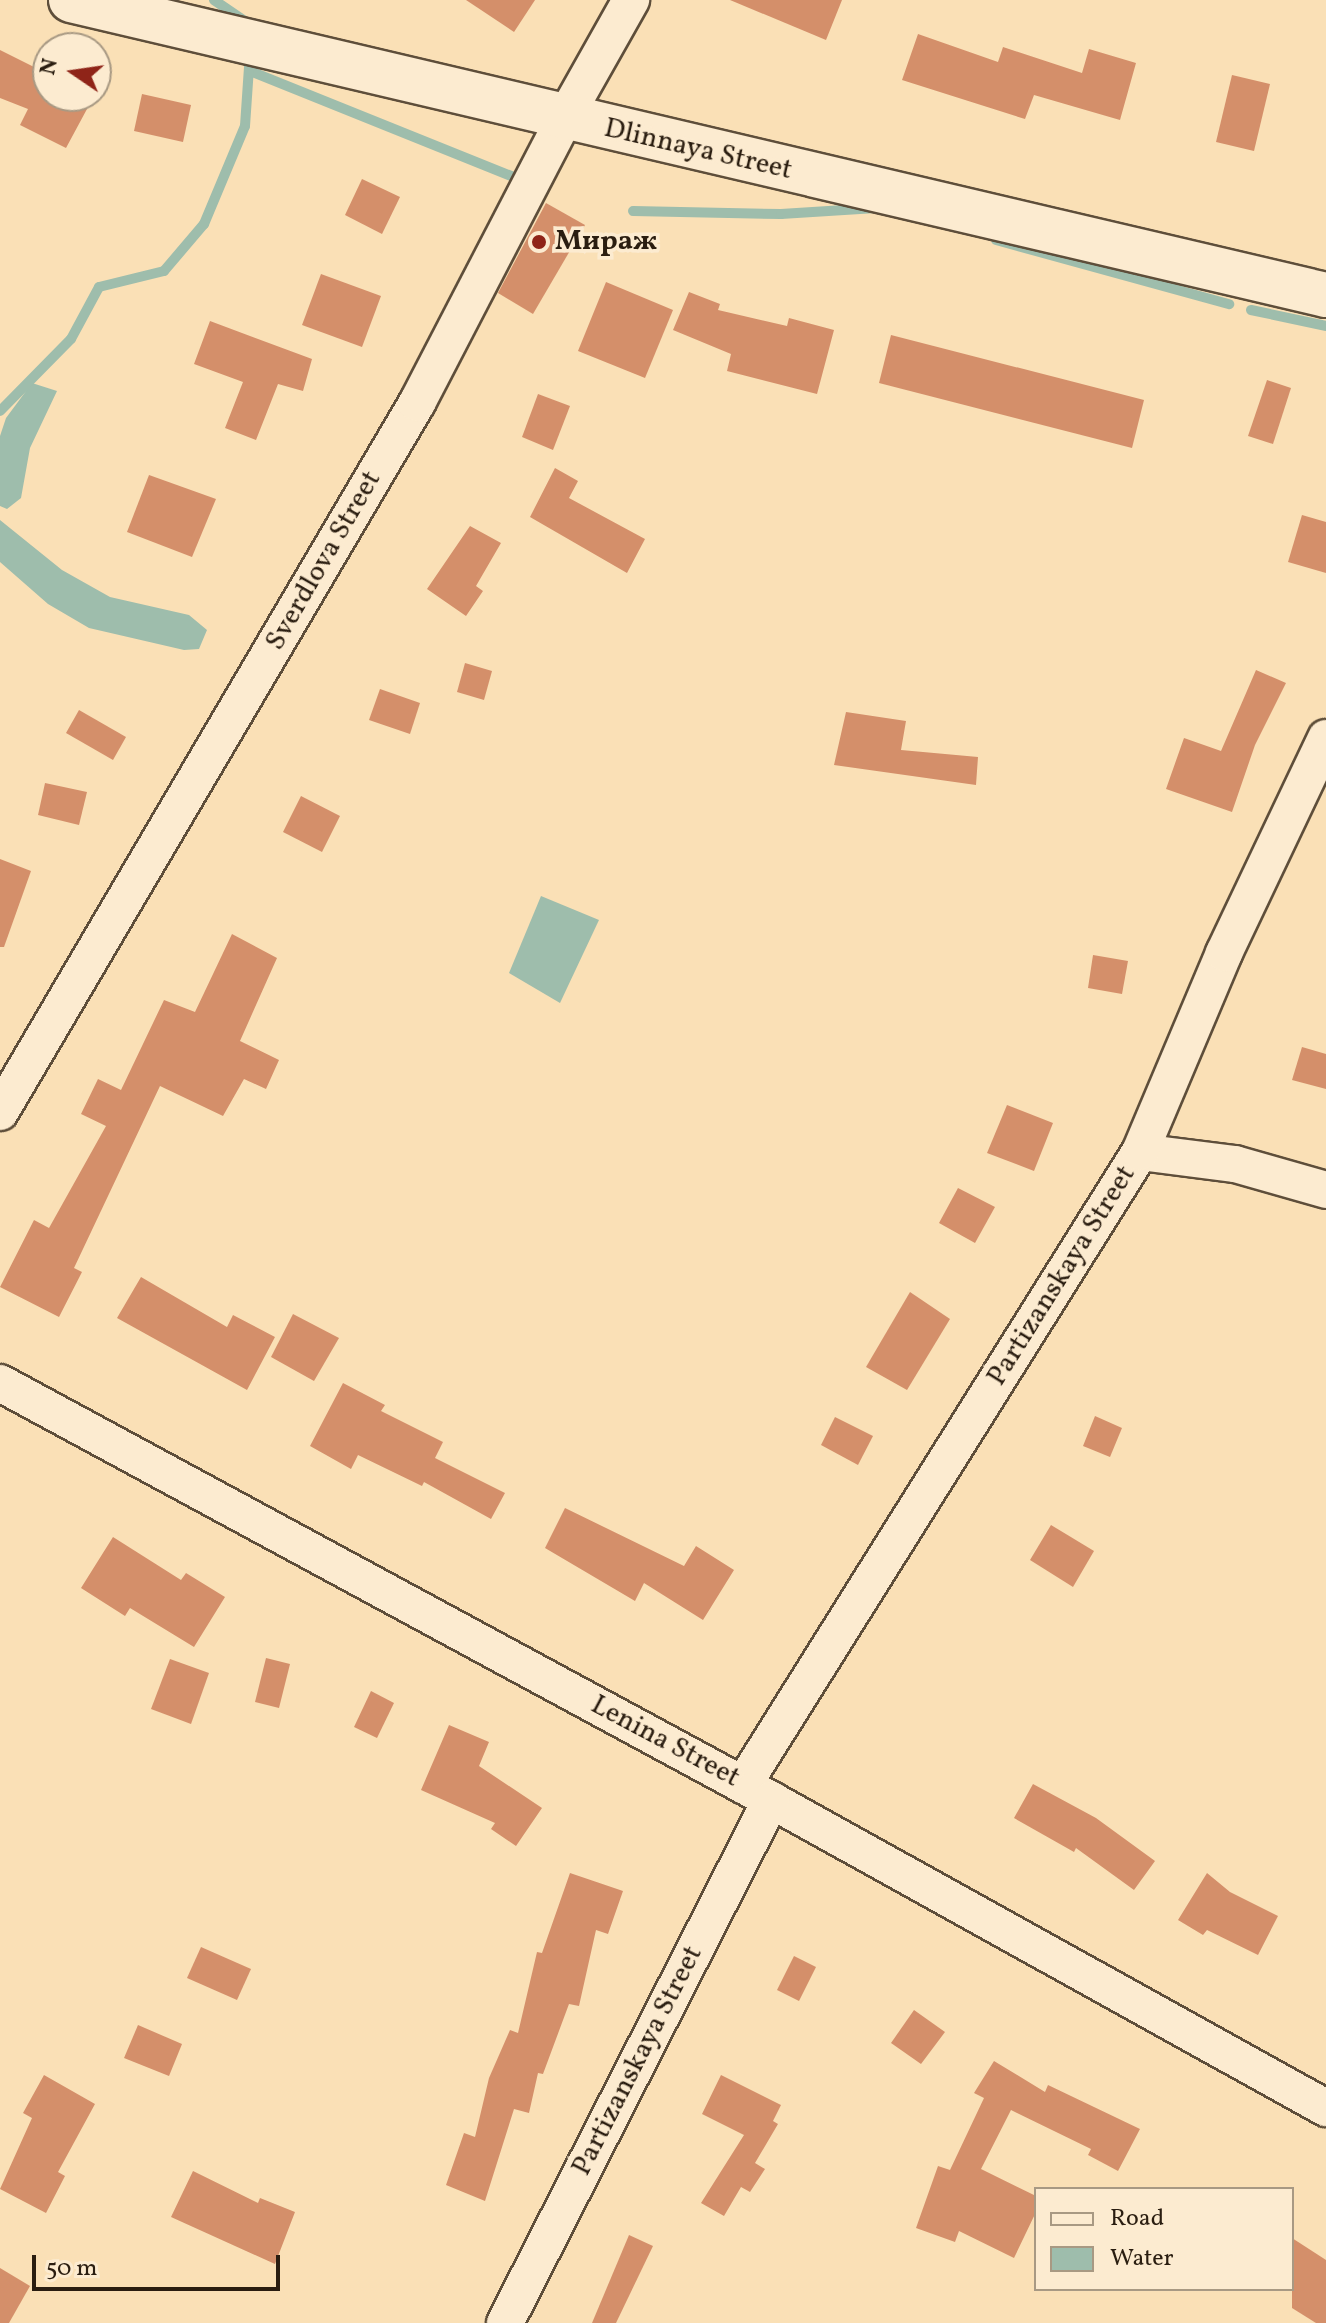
<!DOCTYPE html>
<meta charset="utf-8">
<style>
body{margin:0}
#map{position:relative;width:1326px;height:2323px;overflow:hidden;background:#fae0b6;font-family:Vollkorn,serif}
div>[style]{position:absolute}
.water>*{inset:0;background:#9ebdac}
.stream>*{height:10px;margin:-5px;padding:0 5px;transform-origin:5px;border-radius:5px;background:#9ebdac}
.building>*{inset:0;background:#d48f6a}
.roads{filter:drop-shadow(2px 0 #5e4e3a) drop-shadow(-2px 0 #5e4e3a) drop-shadow(0 2px #5e4e3a) drop-shadow(0 -2px #5e4e3a)}
.minor>*{height:36px;margin:-18px;padding:0 18px;transform-origin:18px;border-radius:18px;background:#fcebd0}
.secondary>*{height:44px;margin:-22px;padding:0 22px;transform-origin:22px;border-radius:22px;background:#fcebd0}
.dots>*{width:22px;height:22px;translate:-50% -50%;box-sizing:border-box;border:4px solid #fcebd0;border-radius:50%}
span{translate:-50% -50%;white-space:nowrap;text-align:center;line-height:1.15;-webkit-text-stroke:7px #fcebd0;paint-order:stroke}
.street-label{font-size:28px;color:#2a1d10}
.poi-label{font-size:28px;color:#2a1d10;font-weight:700}
.left{translate:0 -50%;text-align:left}
.legend{position:absolute;left:1034px;top:2187px;width:260px;height:104px;box-sizing:border-box;background:#fcebd0;border:2px solid #a89983;margin:0;padding:10px 14px;list-style:none;font-size:24px;color:#2a1d10}
.legend li{display:flex;align-items:center;gap:16px;height:40px}
.legend b{width:40px;border:2px solid #a89983}
.north{position:absolute;left:32px;top:32px;width:80px;height:80px;box-sizing:border-box;background:#fcebd0;border:2px solid #a89983;border-radius:50%;rotate:283deg;font-size:22px;font-weight:700;line-height:32px;text-align:center;color:#2a1d10}
.north::after{content:'';display:block;margin:auto;width:28px;height:36px;background:#8f2418;clip-path:polygon(50% 0,100% 100%,50% 72%,0 100%)}
.scale{position:absolute;left:32px;top:2255px;width:248px;height:36px;box-sizing:border-box;border:4px solid #2a1d10;border-top:0;padding-left:10px;font-size:24px;line-height:28px;white-space:nowrap;color:#2a1d10;-webkit-text-stroke:6px #fcebd0;paint-order:stroke}
</style>
<div id="map">
<div class="water">
<div style="clip-path:polygon(32px 383px,57px 391px,30px 448px,21px 498px,7px 509px,0 506px,0 436px,6px 418px)"></div>
<div style="clip-path:polygon(0 520px,62px 570px,110px 597px,189px 615px,207px 630px,199px 649px,184px 650px,89px 628px,48px 604px,0 562px)"></div>
<div style="clip-path:polygon(541px 896px,599px 920px,560px 1003px,509px 973px)"></div>
</div>
<div class="stream">
<div style="left:214px;top:0;width:42px;rotate:34.4deg"></div>
<div style="left:250px;top:71px;width:284px;rotate:21.9deg"></div>
<div style="left:633px;top:211px;width:148px;rotate:1.2deg"></div>
<div style="left:781px;top:214px;width:95px;rotate:-3.6deg"></div>
<div style="left:996px;top:240px;width:242px;rotate:15.4deg"></div>
<div style="left:1251px;top:310px;width:77px;rotate:12deg"></div>
<div style="left:0;top:411px;width:101px;rotate:-45.4deg"></div>
<div style="left:71px;top:339px;width:59px;rotate:-61.7deg"></div>
<div style="left:99px;top:287px;width:67px;rotate:-13.8deg"></div>
<div style="left:164px;top:271px;width:62px;rotate:-49.6deg"></div>
<div style="left:204px;top:224px;width:106px;rotate:-67.3deg"></div>
<div style="left:245px;top:126px;width:74px;rotate:-86.1deg"></div>
</div>
<div class="building">
<div style="clip-path:polygon(466px 0,535px 0,514px 32px)"></div>
<div style="clip-path:polygon(730px 0,842px 0,826px 40px)"></div>
<div style="clip-path:polygon(918px 34px,998px 62px,1003px 47px,1082px 73px,1089px 49px,1136px 63px,1120px 120px,1034px 95px,1025px 119px,902px 80px)"></div>
<div style="clip-path:polygon(0 50px,48px 74px,48px 96px,94px 96px,66px 148px,20px 125px,28px 109px,0 98px)"></div>
<div style="clip-path:polygon(1232px 75px,1270px 84px,1254px 151px,1216px 142px)"></div>
<div style="clip-path:polygon(142px 94px,191px 105px,183px 142px,134px 131px)"></div>
<div style="clip-path:polygon(362px 179px,400px 197px,382px 234px,345px 215px)"></div>
<div style="clip-path:polygon(546px 203px,585px 225px,533px 314px,498px 293px)"></div>
<div style="clip-path:polygon(321px 274px,381px 296px,362px 347px,302px 325px)"></div>
<div style="clip-path:polygon(606px 282px,673px 310px,645px 378px,578px 351px)"></div>
<div style="clip-path:polygon(689px 292px,720px 304px,718px 310px,787px 326px,789px 318px,834px 330px,817px 394px,727px 371px,731px 354px,673px 330px)"></div>
<div style="clip-path:polygon(210px 321px,312px 359px,303px 391px,278px 384px,256px 440px,225px 428px,243px 382px,194px 364px)"></div>
<div style="clip-path:polygon(891px 335px,1144px 400px,1132px 448px,879px 383px)"></div>
<div style="clip-path:polygon(1267px 380px,1291px 388px,1273px 444px,1248px 436px)"></div>
<div style="clip-path:polygon(538px 394px,570px 406px,553px 450px,522px 437px)"></div>
<div style="clip-path:polygon(555px 468px,578px 481px,569px 498px,645px 539px,627px 573px,530px 517px)"></div>
<div style="clip-path:polygon(149px 475px,216px 499px,192px 557px,127px 532px)"></div>
<div style="clip-path:polygon(1302px 515px,1326px 522px,1326px 573px,1288px 562px)"></div>
<div style="clip-path:polygon(470px 526px,501px 543px,476px 586px,483px 591px,466px 616px,427px 589px)"></div>
<div style="clip-path:polygon(465px 663px,492px 671px,484px 700px,457px 692px)"></div>
<div style="clip-path:polygon(1256px 670px,1286px 683px,1255px 745px,1232px 812px,1166px 789px,1184px 738px,1221px 751px)"></div>
<div style="clip-path:polygon(380px 689px,420px 703px,410px 734px,369px 720px)"></div>
<div style="clip-path:polygon(79px 710px,126px 737px,113px 760px,66px 733px)"></div>
<div style="clip-path:polygon(846px 712px,906px 721px,901px 750px,978px 757px,976px 785px,834px 765px)"></div>
<div style="clip-path:polygon(45px 783px,87px 792px,79px 825px,38px 815px)"></div>
<div style="clip-path:polygon(301px 796px,340px 816px,322px 852px,283px 832px)"></div>
<div style="clip-path:polygon(0 859px,31px 871px,4px 947px,0 947px)"></div>
<div style="clip-path:polygon(232px 934px,277px 958px,240px 1041px,279px 1060px,266px 1089px,244px 1079px,223px 1116px,160px 1086px,74px 1268px,82px 1272px,59px 1317px,0 1287px,34px 1220px,49px 1228px,106px 1126px,81px 1114px,98px 1079px,121px 1090px,164px 1000px,195px 1012px)"></div>
<div style="clip-path:polygon(1093px 955px,1128px 961px,1122px 994px,1088px 988px)"></div>
<div style="clip-path:polygon(1302px 1047px,1326px 1054px,1326px 1089px,1292px 1080px)"></div>
<div style="clip-path:polygon(1007px 1105px,1053px 1123px,1034px 1171px,987px 1153px)"></div>
<div style="clip-path:polygon(958px 1188px,995px 1207px,975px 1243px,939px 1223px)"></div>
<div style="clip-path:polygon(141px 1277px,227px 1327px,233px 1315px,275px 1337px,247px 1390px,117px 1318px)"></div>
<div style="clip-path:polygon(910px 1292px,950px 1319px,907px 1390px,866px 1367px)"></div>
<div style="clip-path:polygon(293px 1314px,339px 1338px,314px 1381px,271px 1357px)"></div>
<div style="clip-path:polygon(343px 1383px,385px 1405px,381px 1411px,443px 1442px,435px 1458px,505px 1493px,491px 1519px,424px 1482px,422px 1486px,358px 1455px,351px 1469px,310px 1446px)"></div>
<div style="clip-path:polygon(1095px 1416px,1122px 1428px,1110px 1457px,1083px 1446px)"></div>
<div style="clip-path:polygon(835px 1417px,873px 1436px,858px 1465px,821px 1445px)"></div>
<div style="clip-path:polygon(565px 1508px,684px 1566px,696px 1546px,734px 1570px,703px 1620px,644px 1583px,635px 1601px,545px 1548px)"></div>
<div style="clip-path:polygon(1051px 1525px,1094px 1551px,1073px 1587px,1030px 1560px)"></div>
<div style="clip-path:polygon(113px 1537px,181px 1580px,186px 1573px,225px 1597px,194px 1647px,130px 1608px,125px 1616px,81px 1588px)"></div>
<div style="clip-path:polygon(266px 1658px,290px 1664px,279px 1708px,255px 1702px)"></div>
<div style="clip-path:polygon(170px 1659px,209px 1673px,191px 1724px,151px 1709px)"></div>
<div style="clip-path:polygon(371px 1691px,394px 1703px,377px 1738px,354px 1727px)"></div>
<div style="clip-path:polygon(449px 1725px,489px 1742px,479px 1766px,542px 1808px,516px 1846px,491px 1829px,495px 1823px,421px 1790px)"></div>
<div style="clip-path:polygon(1033px 1784px,1096px 1818px,1155px 1861px,1134px 1890px,1076px 1848px,1074px 1852px,1014px 1818px)"></div>
<div style="clip-path:polygon(570px 1873px,623px 1891px,608px 1934px,596px 1930px,579px 2006px,569px 2004px,543px 2074px,538px 2073px,529px 2113px,514px 2109px,485px 2201px,446px 2185px,464px 2133px,475px 2137px,489px 2078px,510px 2030px,518px 2033px,537px 1952px,542px 1953px)"></div>
<div style="clip-path:polygon(1207px 1873px,1230px 1892px,1278px 1916px,1258px 1955px,1207px 1930px,1203px 1935px,1178px 1920px)"></div>
<div style="clip-path:polygon(201px 1947px,251px 1969px,237px 2000px,187px 1978px)"></div>
<div style="clip-path:polygon(794px 1956px,816px 1967px,799px 2001px,777px 1990px)"></div>
<div style="clip-path:polygon(914px 2010px,945px 2032px,921px 2064px,891px 2043px)"></div>
<div style="clip-path:polygon(138px 2025px,182px 2044px,169px 2076px,124px 2058px)"></div>
<div style="clip-path:polygon(994px 2061px,1045px 2092px,1048px 2085px,1140px 2129px,1118px 2171px,1088px 2155px,1091px 2149px,1011px 2110px,981px 2169px,1036px 2196px,1036px 2212px,1014px 2258px,959px 2231px,955px 2242px,916px 2228px,938px 2166px,950px 2170px,984px 2098px,974px 2093px)"></div>
<div style="clip-path:polygon(44px 2075px,95px 2104px,58px 2172px,65px 2176px,46px 2213px,0 2189px,32px 2118px,23px 2113px)"></div>
<div style="clip-path:polygon(721px 2075px,781px 2105px,773px 2121px,778px 2124px,755px 2163px,765px 2169px,750px 2192px,741px 2187px,724px 2216px,701px 2203px,744px 2135px,702px 2114px)"></div>
<div style="clip-path:polygon(193px 2171px,258px 2203px,260px 2198px,295px 2212px,275px 2264px,171px 2217px)"></div>
<div style="clip-path:polygon(629px 2235px,653px 2246px,616px 2323px,592px 2323px)"></div>
<div style="clip-path:polygon(1292px 2238px,1326px 2260px,1326px 2323px,1316px 2323px,1292px 2308px)"></div>
<div style="clip-path:polygon(0 2268px,30px 2286px,9px 2323px,0 2323px)"></div>
</div>
<div class="roads">
<div class="minor">
<div style="left:0;top:1112px;width:823px;rotate:-59.54deg"></div>
<div style="left:417px;top:403px;width:320px;rotate:-62.6deg"></div>
<div style="left:564px;top:119px;width:137px;rotate:-60.6deg"></div>
<div style="left:1140px;top:1152px;width:96px;rotate:7.2deg"></div>
<div style="left:1235px;top:1164px;width:95px;rotate:15.9deg"></div>
<div style="left:0;top:1383px;width:877px;rotate:28.41deg"></div>
<div style="left:771px;top:1800px;width:635px;rotate:29.03deg"></div>
<div style="left:743px;top:1785px;width:747px;rotate:-57.91deg"></div>
<div style="left:1140px;top:1152px;width:216px;rotate:-67.1deg"></div>
<div style="left:1224px;top:953px;width:238px;rotate:-64.6deg"></div>
<div style="left:505px;top:2323px;width:587px;rotate:-63.04deg"></div>
</div>
<div class="secondary">
<div style="left:71px;top:0;width:1289px;rotate:13.23deg"></div>
</div>
</div>
<div class="dots">
<div style="left:539px;top:242px;background:#8f2418"></div>
</div>
<div class="street-label">
<span style="left:698px;top:150px;rotate:13deg">Dlinnaya Street</span>
<span style="left:324px;top:561px;rotate:-60deg">Sverdlova Street</span>
<span style="left:1062px;top:1276px;rotate:-58deg">Partizanskaya Street</span>
<span style="left:665px;top:1742px;rotate:28deg">Lenina Street</span>
<span style="left:638px;top:2061px;rotate:-63deg">Partizanskaya Street</span>
</div>
<div class="poi-label">
<span class="left" style="left:555px;top:242px">Мираж</span>
</div>
<ul class="legend">
<li><b style="height:10px;background:#fcebd0"></b>Road</li>
<li><b style="height:22px;background:#9ebdac"></b>Water</li>
</ul>
<div class="north">N</div>
<div class="scale">50 m</div>
</div>
